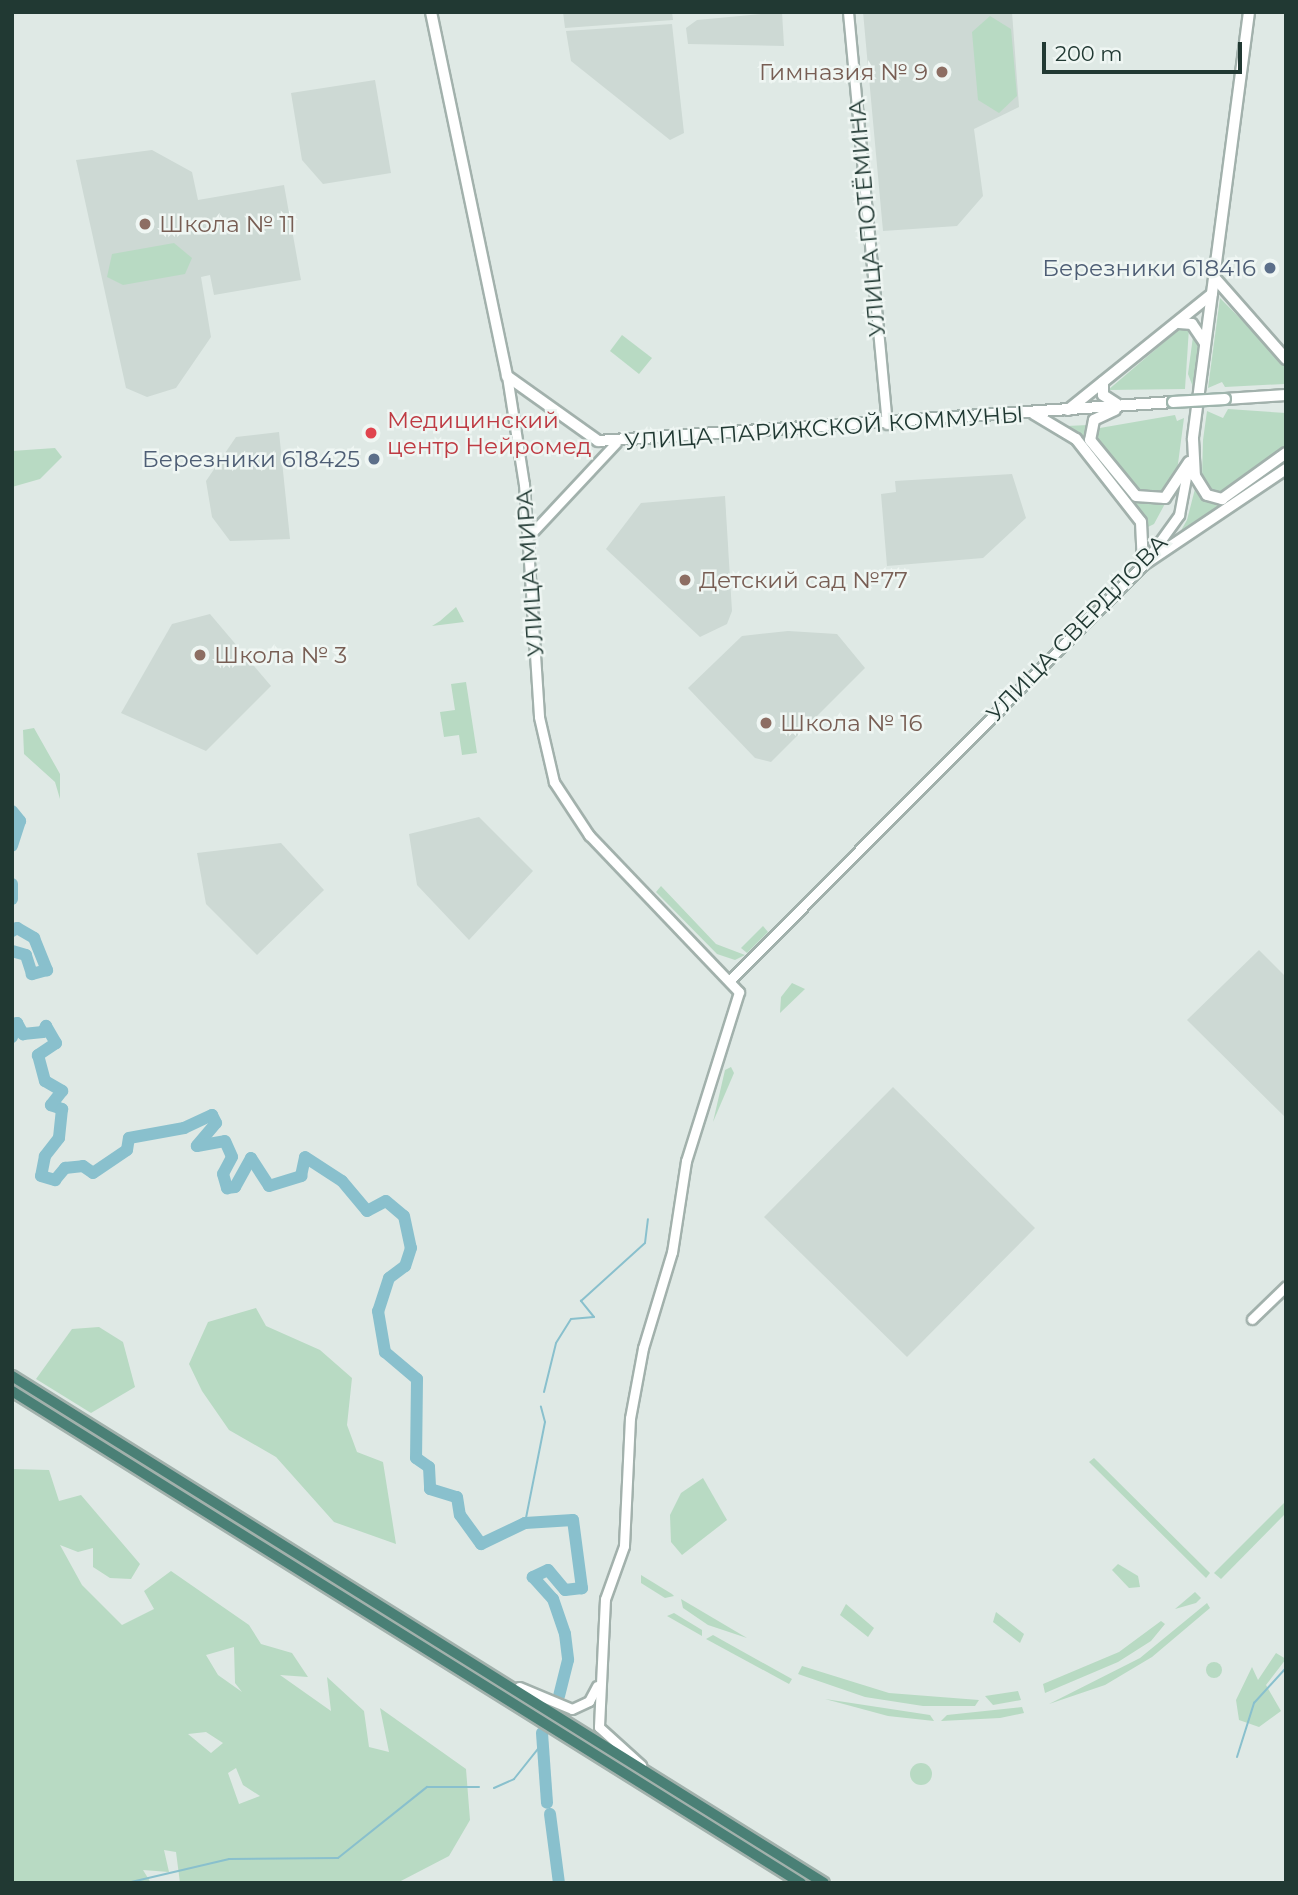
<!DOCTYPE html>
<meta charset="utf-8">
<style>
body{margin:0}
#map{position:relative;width:1298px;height:1895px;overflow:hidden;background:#dfe9e5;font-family:Montserrat,sans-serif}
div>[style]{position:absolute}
.built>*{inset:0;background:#cdd9d4}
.green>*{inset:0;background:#b8dac3}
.round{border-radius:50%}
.stream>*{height:2px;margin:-1px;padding:0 1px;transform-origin:1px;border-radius:1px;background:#89c0cd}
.river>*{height:12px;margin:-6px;padding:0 6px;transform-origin:6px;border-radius:6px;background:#89c0cd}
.roads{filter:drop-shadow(2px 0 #a2b1ac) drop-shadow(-2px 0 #a2b1ac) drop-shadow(0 2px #a2b1ac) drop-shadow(0 -2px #a2b1ac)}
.tertiary>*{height:9px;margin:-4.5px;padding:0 4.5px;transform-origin:4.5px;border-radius:4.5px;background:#fff}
.secondary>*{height:10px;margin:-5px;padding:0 5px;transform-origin:5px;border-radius:5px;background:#fff}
.trunk>*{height:10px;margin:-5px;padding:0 5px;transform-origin:5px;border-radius:5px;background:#4a8076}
.bridges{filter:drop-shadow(2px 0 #9fb5ad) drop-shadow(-2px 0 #9fb5ad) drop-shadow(0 2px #9fb5ad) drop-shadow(0 -2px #9fb5ad)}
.secondary-bridge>*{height:10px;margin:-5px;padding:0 5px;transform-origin:5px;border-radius:5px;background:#fff}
.dots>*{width:19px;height:19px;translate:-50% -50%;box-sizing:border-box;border:4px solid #eff6f3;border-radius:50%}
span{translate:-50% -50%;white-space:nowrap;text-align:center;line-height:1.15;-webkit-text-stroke:5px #eff6f3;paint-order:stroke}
.education-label{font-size:23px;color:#785e54}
.right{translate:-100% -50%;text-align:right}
.left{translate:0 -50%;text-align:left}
.street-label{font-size:23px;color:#213933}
.service-label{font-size:23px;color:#4e5e75}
.health-label{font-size:23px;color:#be3a42}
.frame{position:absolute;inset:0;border:14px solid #213933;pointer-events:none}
.scale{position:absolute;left:1042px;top:42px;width:200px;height:32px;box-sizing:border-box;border:4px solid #213933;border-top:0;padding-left:9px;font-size:21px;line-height:24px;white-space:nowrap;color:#213933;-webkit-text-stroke:5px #eff6f3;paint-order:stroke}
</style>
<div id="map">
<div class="built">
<div style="clip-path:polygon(563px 12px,672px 12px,673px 20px,565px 28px)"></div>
<div style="clip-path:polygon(782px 12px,784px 46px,688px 44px,686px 28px,697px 20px)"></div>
<div style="clip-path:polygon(863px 12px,1012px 12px,1019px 107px,974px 129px,983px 196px,957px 226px,883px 231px)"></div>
<div style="clip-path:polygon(672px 24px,684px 133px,670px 140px,571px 61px,566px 31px)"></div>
<div style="clip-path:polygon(375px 80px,391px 173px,323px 184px,302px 160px,291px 93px)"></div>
<div style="clip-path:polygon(152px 150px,192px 172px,198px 200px,284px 185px,301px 280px,214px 295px,210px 275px,201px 277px,211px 337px,176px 388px,147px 397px,126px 388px,76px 160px)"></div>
<div style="clip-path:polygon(279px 432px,290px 539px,230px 541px,212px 517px,206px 481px,236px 437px)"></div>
<div style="clip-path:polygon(1012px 474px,1026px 518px,983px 558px,887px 566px,881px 494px,896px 492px,895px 481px)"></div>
<div style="clip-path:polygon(725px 496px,732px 611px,727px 624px,700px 637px,606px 549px,641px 503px)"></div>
<div style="clip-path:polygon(210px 614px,271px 686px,206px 751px,121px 713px,172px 624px)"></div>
<div style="clip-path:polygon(788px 631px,837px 634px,865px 668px,771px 762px,755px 758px,688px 688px,742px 636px)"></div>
<div style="clip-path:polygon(479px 817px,533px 871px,469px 940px,417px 885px,409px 834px)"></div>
<div style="clip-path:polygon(281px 843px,324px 890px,257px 955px,206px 904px,197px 853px)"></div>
<div style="clip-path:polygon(1259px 950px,1286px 977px,1286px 1118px,1187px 1020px)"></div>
<div style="clip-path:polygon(893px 1087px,1035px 1228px,907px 1357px,764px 1217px)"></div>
</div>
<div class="green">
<div style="clip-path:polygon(990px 16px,1011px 29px,1017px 96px,999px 113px,978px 100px,972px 32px)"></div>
<div style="clip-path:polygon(174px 243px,192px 258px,185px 274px,123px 285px,107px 277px,112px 254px)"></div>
<div style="clip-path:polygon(1220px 298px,1286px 365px,1284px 384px,1225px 387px,1222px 382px,1208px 388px)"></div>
<div style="clip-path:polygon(1183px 326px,1189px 328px,1185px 389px,1108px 390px)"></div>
<div style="clip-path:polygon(1194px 329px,1200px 339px,1193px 387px,1188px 374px)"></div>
<div style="clip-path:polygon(622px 335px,652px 358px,639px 374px,610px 351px)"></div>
<div style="clip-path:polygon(1228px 409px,1286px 413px,1286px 450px,1223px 497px,1208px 491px,1202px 478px,1203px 440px,1207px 411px,1223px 418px)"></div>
<div style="clip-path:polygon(1175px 415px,1177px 421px,1184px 418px,1176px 479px,1167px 494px,1139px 494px,1095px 441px,1094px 429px)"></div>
<div style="clip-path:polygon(1088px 425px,1087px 442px,1134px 498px,1167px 500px,1154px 524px,1148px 527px,1067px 426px)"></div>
<div style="clip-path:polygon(55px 448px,62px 457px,40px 479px,12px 487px,12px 451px)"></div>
<div style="clip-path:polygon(1196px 485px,1222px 503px,1175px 541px,1187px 520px)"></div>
<div style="clip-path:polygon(456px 607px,464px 622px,432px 626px,440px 621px)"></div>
<div style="clip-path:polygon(466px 682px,477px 753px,462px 755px,459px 735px,444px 737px,440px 712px,455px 710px,451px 684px)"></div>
<div style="clip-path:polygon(34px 728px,60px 774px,60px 799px,55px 782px,24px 754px,23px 730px)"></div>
<div style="clip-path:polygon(661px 886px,716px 944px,745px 955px,735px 960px,717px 954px,656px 892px)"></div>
<div style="clip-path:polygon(763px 926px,768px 932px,747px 953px,741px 948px)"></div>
<div style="clip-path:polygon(792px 983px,805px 989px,780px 1013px,781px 997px)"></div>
<div style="clip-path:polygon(731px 1067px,734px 1073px,713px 1122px,725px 1070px)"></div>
<div style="clip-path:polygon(256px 1308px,266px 1326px,320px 1350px,352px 1378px,347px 1425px,357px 1452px,383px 1462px,396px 1544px,334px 1522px,276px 1457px,229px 1430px,202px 1391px,189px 1364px,208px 1322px)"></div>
<div style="clip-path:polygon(99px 1327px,123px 1342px,135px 1387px,91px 1413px,36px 1379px,72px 1329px)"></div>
<div style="clip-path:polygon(1094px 1458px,1210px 1573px,1206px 1578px,1089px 1462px)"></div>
<div style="clip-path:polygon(evenodd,12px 1469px,49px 1470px,59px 1501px,81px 1495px,140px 1564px,131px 1579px,110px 1578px,93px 1567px,93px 1548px,78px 1552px,60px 1545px,82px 1585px,122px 1625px,154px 1609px,144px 1591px,171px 1571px,249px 1625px,261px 1644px,292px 1653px,308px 1677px,280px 1675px,331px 1711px,327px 1677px,364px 1711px,369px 1747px,389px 1752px,380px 1708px,466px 1769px,470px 1820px,449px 1856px,397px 1883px,180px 1883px,176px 1852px,164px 1850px,169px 1872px,143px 1870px,151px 1883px,12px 1883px,12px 1469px,234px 1647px,235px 1683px,242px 1692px,218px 1675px,206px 1655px,234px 1647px,12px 1469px,206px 1732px,223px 1743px,211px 1753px,188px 1734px,206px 1732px,12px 1469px,236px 1768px,243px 1785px,260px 1796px,239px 1804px,228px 1773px,236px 1768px)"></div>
<div style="clip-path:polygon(703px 1478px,727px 1520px,682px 1555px,671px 1542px,670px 1515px,681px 1493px)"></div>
<div style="clip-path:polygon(1286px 1501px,1286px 1513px,1221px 1579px,1214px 1573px)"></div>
<div style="clip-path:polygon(1118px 1564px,1138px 1576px,1140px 1587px,1129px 1588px,1112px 1570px)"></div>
<div style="clip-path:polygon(641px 1575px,672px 1594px,674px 1596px,665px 1598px,641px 1583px)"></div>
<div style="clip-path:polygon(1195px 1592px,1201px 1598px,1196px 1603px,1175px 1609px)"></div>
<div style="clip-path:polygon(681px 1599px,747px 1638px,708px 1625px,683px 1608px)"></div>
<div style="clip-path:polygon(1207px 1603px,1210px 1608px,1152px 1657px,1105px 1685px,1049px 1704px,1140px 1658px)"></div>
<div style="clip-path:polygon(846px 1604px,874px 1628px,868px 1637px,840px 1615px)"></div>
<div style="clip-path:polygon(996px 1612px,1024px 1634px,1020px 1643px,993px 1622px)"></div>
<div style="clip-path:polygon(674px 1613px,702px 1630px,702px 1636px,667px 1616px)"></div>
<div style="clip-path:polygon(1161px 1621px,1165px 1624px,1151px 1641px,1118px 1662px,1045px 1693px,1043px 1684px,1119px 1652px)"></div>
<div style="clip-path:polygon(713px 1635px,792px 1679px,789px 1684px,706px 1639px)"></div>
<div style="clip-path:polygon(1276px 1653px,1286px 1659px,1266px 1685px,1281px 1711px,1259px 1727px,1239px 1720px,1236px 1700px,1252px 1667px,1258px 1680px)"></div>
<div class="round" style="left:1206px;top:1662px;width:16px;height:16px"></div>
<div style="clip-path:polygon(802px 1666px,889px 1693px,979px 1700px,975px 1706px,923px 1706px,865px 1697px,798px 1674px)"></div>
<div style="clip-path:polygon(1018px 1691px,1021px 1700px,993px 1705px,985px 1696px)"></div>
<div style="clip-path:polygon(825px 1699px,930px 1715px,934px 1721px,888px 1716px)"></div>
<div style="clip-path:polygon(1022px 1707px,1024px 1713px,1000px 1718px,941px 1721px,947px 1715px)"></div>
<div class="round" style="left:910px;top:1763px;width:22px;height:22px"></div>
</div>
<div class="stream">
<div style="left:544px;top:1392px;width:50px;rotate:-76.2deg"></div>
<div style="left:556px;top:1343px;width:28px;rotate:-58deg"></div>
<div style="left:571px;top:1319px;width:23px;rotate:-5deg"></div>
<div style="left:594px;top:1317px;width:21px;rotate:-129deg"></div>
<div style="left:581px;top:1301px;width:86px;rotate:-42.2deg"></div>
<div style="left:645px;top:1243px;width:24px;rotate:-83deg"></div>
<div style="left:525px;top:1523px;width:103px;rotate:-78.8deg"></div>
<div style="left:545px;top:1422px;width:16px;rotate:-105deg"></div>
<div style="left:1237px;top:1757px;width:57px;rotate:-72.5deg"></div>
<div style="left:1254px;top:1703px;width:47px;rotate:-47.6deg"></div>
<div style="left:494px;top:1788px;width:22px;rotate:-24deg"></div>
<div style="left:514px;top:1779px;width:43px;rotate:-51.5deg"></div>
<div style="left:127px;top:1883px;width:105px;rotate:-13.2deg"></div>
<div style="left:229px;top:1859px;width:109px;rotate:-0.5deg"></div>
<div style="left:338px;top:1858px;width:114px;rotate:-38.6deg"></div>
<div style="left:427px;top:1787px;width:52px"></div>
</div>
<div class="river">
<div style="left:12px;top:811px;width:13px;rotate:51deg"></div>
<div style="left:20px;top:821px;width:26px;rotate:108deg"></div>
<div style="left:12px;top:884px;width:15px;rotate:90deg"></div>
<div style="left:12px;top:931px;width:6px;rotate:-31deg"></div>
<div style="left:17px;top:928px;width:20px;rotate:30deg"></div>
<div style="left:34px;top:938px;width:35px;rotate:68deg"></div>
<div style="left:47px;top:970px;width:16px;rotate:165deg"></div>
<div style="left:32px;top:974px;width:20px;rotate:-108deg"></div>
<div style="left:26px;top:955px;width:15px;rotate:-164deg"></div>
<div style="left:12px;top:1037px;width:15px;rotate:-70deg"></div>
<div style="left:17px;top:1023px;width:13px;rotate:61deg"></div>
<div style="left:23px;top:1034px;width:20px;rotate:-6deg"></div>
<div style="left:43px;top:1032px;width:7px;rotate:-63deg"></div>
<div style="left:46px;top:1026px;width:20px;rotate:60deg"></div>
<div style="left:56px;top:1043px;width:22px;rotate:146deg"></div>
<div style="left:38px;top:1055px;width:27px;rotate:75deg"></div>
<div style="left:45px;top:1081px;width:20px;rotate:30deg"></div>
<div style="left:62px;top:1091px;width:18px;rotate:128deg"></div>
<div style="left:51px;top:1105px;width:12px;rotate:20deg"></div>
<div style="left:62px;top:1109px;width:29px;rotate:96deg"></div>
<div style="left:59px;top:1138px;width:23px;rotate:128deg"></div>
<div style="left:45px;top:1156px;width:20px;rotate:101deg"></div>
<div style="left:41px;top:1176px;width:15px;rotate:16deg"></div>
<div style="left:55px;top:1180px;width:16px;rotate:-50deg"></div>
<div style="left:65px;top:1168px;width:18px;rotate:-6deg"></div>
<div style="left:83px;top:1166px;width:12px;rotate:35deg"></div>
<div style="left:93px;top:1173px;width:41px;rotate:-34.1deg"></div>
<div style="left:127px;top:1150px;width:12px;rotate:-81deg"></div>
<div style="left:129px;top:1138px;width:56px;rotate:-10.3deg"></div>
<div style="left:184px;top:1128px;width:31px;rotate:-25deg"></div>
<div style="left:212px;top:1115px;width:9px;rotate:63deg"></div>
<div style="left:216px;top:1123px;width:30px;rotate:130deg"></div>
<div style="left:197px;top:1146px;width:28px;rotate:-10deg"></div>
<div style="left:225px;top:1141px;width:17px;rotate:66deg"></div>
<div style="left:232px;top:1157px;width:19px;rotate:118deg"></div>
<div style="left:223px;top:1174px;width:15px;rotate:74deg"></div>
<div style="left:227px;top:1188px;width:8px;rotate:-7deg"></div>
<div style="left:235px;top:1187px;width:33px;rotate:-61deg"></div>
<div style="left:251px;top:1158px;width:33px;rotate:57deg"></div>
<div style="left:269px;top:1186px;width:34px;rotate:-17deg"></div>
<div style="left:301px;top:1176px;width:19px;rotate:-78deg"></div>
<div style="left:305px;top:1157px;width:44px;rotate:33deg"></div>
<div style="left:342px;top:1181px;width:39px;rotate:50deg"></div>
<div style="left:367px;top:1211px;width:21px;rotate:-28deg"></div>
<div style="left:386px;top:1201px;width:23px;rotate:40deg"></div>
<div style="left:404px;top:1216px;width:33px;rotate:78deg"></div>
<div style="left:411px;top:1248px;width:19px;rotate:108deg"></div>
<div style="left:405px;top:1266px;width:20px;rotate:143deg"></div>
<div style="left:389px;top:1278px;width:35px;rotate:108deg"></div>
<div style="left:378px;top:1311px;width:42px;rotate:80.3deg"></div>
<div style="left:385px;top:1352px;width:42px;rotate:40.2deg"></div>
<div style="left:417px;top:1379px;width:79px;rotate:90.7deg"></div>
<div style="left:416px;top:1458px;width:16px;rotate:35deg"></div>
<div style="left:429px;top:1467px;width:22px;rotate:87deg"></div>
<div style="left:430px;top:1489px;width:28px;rotate:17deg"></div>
<div style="left:457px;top:1497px;width:18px;rotate:81deg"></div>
<div style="left:460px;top:1515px;width:36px;rotate:54deg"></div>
<div style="left:481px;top:1544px;width:49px;rotate:-25.5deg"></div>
<div style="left:525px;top:1523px;width:48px;rotate:-3.6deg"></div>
<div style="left:573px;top:1520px;width:69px;rotate:82.5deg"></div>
<div style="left:582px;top:1588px;width:17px;rotate:173deg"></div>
<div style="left:565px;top:1590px;width:26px;rotate:-130deg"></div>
<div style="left:548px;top:1570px;width:17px;rotate:155deg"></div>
<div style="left:533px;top:1577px;width:30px;rotate:48deg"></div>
<div style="left:553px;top:1599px;width:37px;rotate:71deg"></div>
<div style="left:565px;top:1634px;width:26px;rotate:83deg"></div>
<div style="left:568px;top:1660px;width:37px;rotate:104deg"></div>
<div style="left:542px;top:1733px;width:70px;rotate:85.9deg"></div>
<div style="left:550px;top:1814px;width:70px;rotate:82.6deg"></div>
</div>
<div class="roads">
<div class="tertiary">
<div style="left:848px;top:12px;width:414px;rotate:84.6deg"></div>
<div style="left:507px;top:376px;width:109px;rotate:81.1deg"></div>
<div style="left:524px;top:484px;width:233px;rotate:86.3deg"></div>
<div style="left:539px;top:717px;width:67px;rotate:77deg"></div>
<div style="left:554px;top:782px;width:64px;rotate:56.6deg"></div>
<div style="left:589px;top:835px;width:217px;rotate:46.3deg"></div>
<div style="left:739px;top:992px;width:177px;rotate:107.4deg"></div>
<div style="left:686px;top:1161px;width:92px;rotate:98.7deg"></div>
<div style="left:672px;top:1252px;width:100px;rotate:106.8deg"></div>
<div style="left:643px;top:1348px;width:71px;rotate:100.5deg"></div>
<div style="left:630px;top:1418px;width:128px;rotate:92.7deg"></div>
<div style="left:624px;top:1546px;width:56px;rotate:109.7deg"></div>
<div style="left:605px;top:1599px;width:128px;rotate:92.7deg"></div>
<div style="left:599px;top:1727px;width:57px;rotate:42.1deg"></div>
<div style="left:527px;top:538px;width:130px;rotate:-46.9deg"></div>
<div style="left:731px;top:979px;width:584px;rotate:-45.14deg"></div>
<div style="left:1143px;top:565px;width:62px;rotate:-54.2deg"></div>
<div style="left:1179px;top:515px;width:55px;rotate:-79.5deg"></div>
<div style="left:1252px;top:1319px;width:47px;rotate:-44.1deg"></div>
<div style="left:519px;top:1687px;width:57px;rotate:22.5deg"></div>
<div style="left:572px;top:1709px;width:19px;rotate:-25deg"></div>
<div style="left:589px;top:1701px;width:17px;rotate:-62deg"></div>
</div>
<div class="secondary">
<div style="left:431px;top:12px;width:372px;rotate:78.2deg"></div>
<div style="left:507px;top:376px;width:112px;rotate:35.5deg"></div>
<div style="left:598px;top:441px;width:576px;rotate:-3.88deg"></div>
<div style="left:1249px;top:12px;width:431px;rotate:97.5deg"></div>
<div style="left:1193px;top:439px;width:37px;rotate:87deg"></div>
<div style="left:1195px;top:476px;width:22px;rotate:58deg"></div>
<div style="left:1207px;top:495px;width:16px;rotate:15deg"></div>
<div style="left:1222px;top:499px;width:79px;rotate:-35.7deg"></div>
<div style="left:1214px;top:277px;width:109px;rotate:48.7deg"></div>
<div style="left:1179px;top:323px;width:13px;rotate:4deg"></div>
<div style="left:1192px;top:324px;width:23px;rotate:56deg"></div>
<div style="left:1103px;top:382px;width:13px;rotate:90deg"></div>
<div style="left:1103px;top:395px;width:17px;rotate:33deg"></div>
<div style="left:1225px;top:399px;width:61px;rotate:-3.8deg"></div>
<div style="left:1068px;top:410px;width:185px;rotate:-38.9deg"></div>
<div style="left:1115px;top:410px;width:23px;rotate:155deg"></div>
<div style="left:1094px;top:420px;width:20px;rotate:101deg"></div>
<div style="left:1090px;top:440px;width:72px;rotate:50.6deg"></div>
<div style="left:1136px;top:496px;width:29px;rotate:4deg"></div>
<div style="left:1165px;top:498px;width:43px;rotate:-56.3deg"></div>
<div style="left:1034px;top:414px;width:49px;rotate:30.8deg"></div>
<div style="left:1076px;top:439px;width:105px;rotate:51.9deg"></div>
<div style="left:1141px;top:522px;width:43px;rotate:87.3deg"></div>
<div style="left:1143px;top:565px;width:172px;rotate:-33.9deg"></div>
</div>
<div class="trunk">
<div style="left:12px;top:1376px;width:957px;rotate:31.98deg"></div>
<div style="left:12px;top:1391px;width:930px;rotate:31.95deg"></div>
</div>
</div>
<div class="bridges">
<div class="secondary-bridge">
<div style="left:1173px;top:402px;width:52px;rotate:-3.3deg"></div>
</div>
</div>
<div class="dots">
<div style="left:942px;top:72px;background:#8d6e63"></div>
<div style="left:145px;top:224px;background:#8d6e63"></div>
<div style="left:1270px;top:268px;background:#5c6f8a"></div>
<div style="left:371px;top:433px;background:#e0444e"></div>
<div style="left:374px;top:459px;background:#5c6f8a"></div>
<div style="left:685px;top:580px;background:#8d6e63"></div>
<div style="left:200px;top:655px;background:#8d6e63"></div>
<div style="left:766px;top:723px;background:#8d6e63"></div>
</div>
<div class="education-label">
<span class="right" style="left:928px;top:72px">Гимназия № 9</span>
<span class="left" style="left:159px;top:224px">Школа № 11</span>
<span class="left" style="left:699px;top:580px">Детский сад №77</span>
<span class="left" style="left:214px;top:655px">Школа № 3</span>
<span class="left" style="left:780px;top:723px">Школа № 16</span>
</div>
<div class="street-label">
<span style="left:867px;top:218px;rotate:-95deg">УЛИЦА ПОТЁМИНА</span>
<span style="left:824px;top:428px;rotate:-4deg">УЛИЦА ПАРИЖСКОЙ КОММУНЫ</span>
<span style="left:530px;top:573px;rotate:-94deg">УЛИЦА МИРА</span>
<span style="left:1077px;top:628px;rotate:-46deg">УЛИЦА СВЕРДЛОВА</span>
</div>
<div class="service-label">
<span class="right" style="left:1256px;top:268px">Березники 618416</span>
<span class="right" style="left:360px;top:459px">Березники 618425</span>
</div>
<div class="health-label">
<span class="left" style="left:387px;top:433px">Медицинский<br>центр Нейромед</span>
</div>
<div class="frame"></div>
<div class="scale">200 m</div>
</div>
